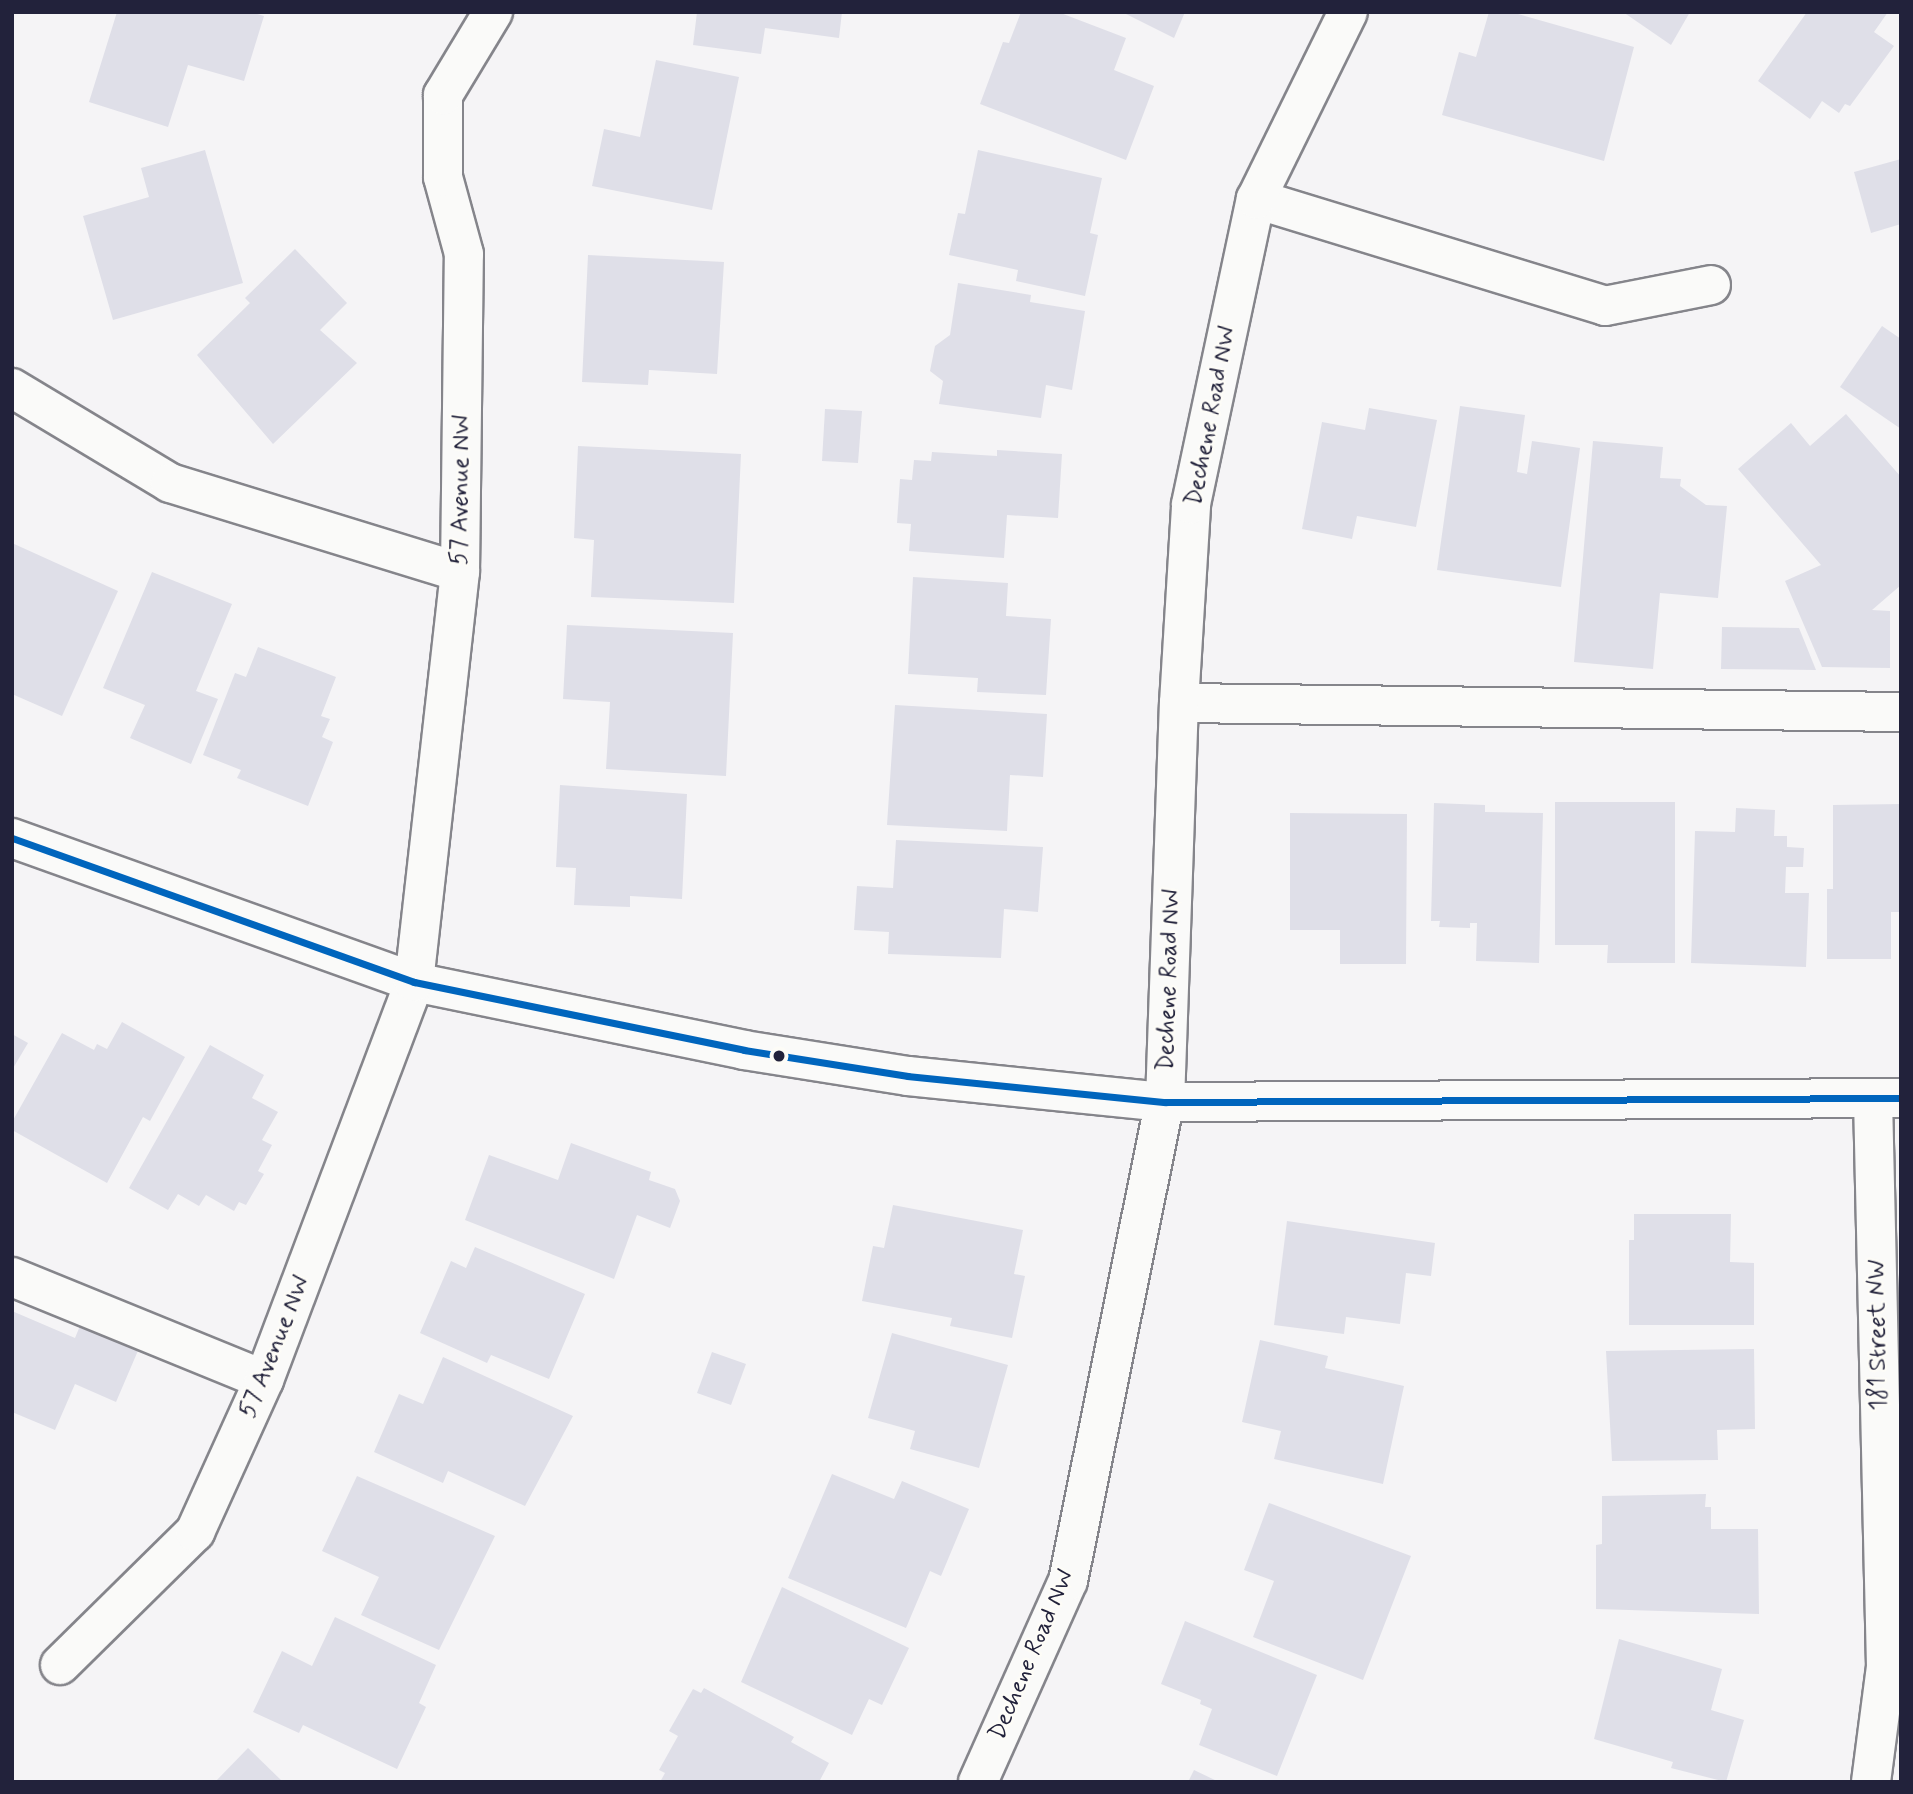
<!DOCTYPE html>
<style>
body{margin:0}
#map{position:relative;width:1913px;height:1794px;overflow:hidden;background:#f5f4f6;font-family:Mynerve,sans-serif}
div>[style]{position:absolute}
.building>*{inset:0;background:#dfdfe8}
.roads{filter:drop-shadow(2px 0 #85858b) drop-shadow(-2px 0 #85858b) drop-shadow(0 2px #85858b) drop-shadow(0 -2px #85858b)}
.minor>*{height:38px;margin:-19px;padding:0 19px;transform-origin:19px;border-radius:19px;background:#fafaf9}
.bus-1>*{height:7px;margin:-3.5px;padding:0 3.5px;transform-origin:3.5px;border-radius:3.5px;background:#0065bd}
.dots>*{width:19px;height:19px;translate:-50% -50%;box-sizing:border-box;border:4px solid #fdfcf7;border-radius:50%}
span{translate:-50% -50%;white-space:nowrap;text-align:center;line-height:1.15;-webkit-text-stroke:5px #fdfcf7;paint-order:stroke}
.street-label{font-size:24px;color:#22223b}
.frame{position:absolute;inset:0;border:14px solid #22223b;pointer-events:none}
</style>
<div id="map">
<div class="building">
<div style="clip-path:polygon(117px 12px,251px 12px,264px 16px,244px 81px,188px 65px,168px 127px,89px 102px)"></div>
<div style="clip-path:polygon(697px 12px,842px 12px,839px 38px,765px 28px,761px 54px,693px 45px)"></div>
<div style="clip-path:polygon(1021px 12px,1058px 12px,1126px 38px,1114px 70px,1154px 86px,1126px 160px,980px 104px,1003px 42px,1009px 43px)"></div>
<div style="clip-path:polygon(1122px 12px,1185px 12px,1174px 38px)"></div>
<div style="clip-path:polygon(1489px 12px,1511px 12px,1634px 47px,1604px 161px,1442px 115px,1459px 52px,1476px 57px)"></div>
<div style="clip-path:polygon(1623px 12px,1690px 12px,1671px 45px)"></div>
<div style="clip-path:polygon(1807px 12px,1888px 12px,1874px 32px,1894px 46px,1850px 106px,1845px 104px,1839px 113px,1822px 101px,1810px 119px,1758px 81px)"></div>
<div style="clip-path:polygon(656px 60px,739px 77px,712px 210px,592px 186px,604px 129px,640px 137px)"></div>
<div style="clip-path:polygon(205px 150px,243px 283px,113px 320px,83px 216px,149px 197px,141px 168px)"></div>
<div style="clip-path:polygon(978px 150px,1102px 178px,1090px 233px,1098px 235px,1085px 296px,1016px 281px,1018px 270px,949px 255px,958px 213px,965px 214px)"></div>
<div style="clip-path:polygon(1901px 159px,1901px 224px,1871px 233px,1854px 172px)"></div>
<div style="clip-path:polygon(295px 249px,347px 303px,320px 330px,357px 363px,273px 444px,197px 355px,250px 303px,245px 298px)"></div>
<div style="clip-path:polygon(588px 255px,724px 262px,717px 374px,649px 370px,648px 385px,582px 382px)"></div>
<div style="clip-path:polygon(958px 283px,1031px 295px,1030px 302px,1085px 311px,1072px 390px,1046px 385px,1041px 418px,939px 404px,943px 381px,930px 371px,935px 346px,950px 335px)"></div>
<div style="clip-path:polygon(1882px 326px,1901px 339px,1901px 429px,1840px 387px)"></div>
<div style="clip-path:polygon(1460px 406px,1525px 415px,1517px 472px,1527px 474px,1532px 441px,1580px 448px,1561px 587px,1437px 570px)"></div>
<div style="clip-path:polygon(1369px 408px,1437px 420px,1416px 527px,1357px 516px,1352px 539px,1302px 529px,1322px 422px,1365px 430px)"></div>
<div style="clip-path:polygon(825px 409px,862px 411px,858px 463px,822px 461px)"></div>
<div style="clip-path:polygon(1846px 414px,1901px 477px,1901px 585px,1872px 610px,1890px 611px,1890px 668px,1822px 667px,1785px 581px,1821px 565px,1738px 469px,1791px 423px,1810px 446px)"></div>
<div style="clip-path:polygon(1593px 441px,1663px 447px,1660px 478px,1681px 479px,1680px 486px,1706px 505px,1727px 506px,1718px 598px,1660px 593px,1653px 669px,1574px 662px)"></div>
<div style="clip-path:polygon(578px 446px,741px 454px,734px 603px,591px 597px,594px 540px,574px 538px)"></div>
<div style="clip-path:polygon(997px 450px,1062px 454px,1058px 518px,1007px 515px,1004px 558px,909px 551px,911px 524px,897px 523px,900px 479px,912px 480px,914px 460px,931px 461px,932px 452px,997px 456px)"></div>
<div style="clip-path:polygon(12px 543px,118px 591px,62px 716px,12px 694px)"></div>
<div style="clip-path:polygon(152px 572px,232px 604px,196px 691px,218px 699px,191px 764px,130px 738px,145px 705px,103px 688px)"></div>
<div style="clip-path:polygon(913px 577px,1008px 583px,1006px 616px,1051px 619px,1046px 695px,977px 692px,978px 678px,908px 674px)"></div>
<div style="clip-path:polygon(567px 625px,733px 633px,726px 776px,606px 769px,610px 702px,563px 699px)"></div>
<div style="clip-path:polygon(1722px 627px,1799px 628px,1816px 670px,1721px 669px)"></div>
<div style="clip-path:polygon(258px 647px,336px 677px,321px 716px,330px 719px,322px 737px,333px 742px,308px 806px,237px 778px,241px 770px,203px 755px,235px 673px,246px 677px)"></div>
<div style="clip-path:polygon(895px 705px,1047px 714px,1043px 777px,1010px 775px,1007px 831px,887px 825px)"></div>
<div style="clip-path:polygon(560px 785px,687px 794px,682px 899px,630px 896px,630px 907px,574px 905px,576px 868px,556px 867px)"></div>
<div style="clip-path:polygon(1555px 802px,1675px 802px,1675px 963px,1607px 963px,1608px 945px,1555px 945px)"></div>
<div style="clip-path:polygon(1434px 803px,1485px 805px,1485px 812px,1543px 813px,1539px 963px,1476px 961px,1477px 923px,1470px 923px,1470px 928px,1439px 927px,1440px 921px,1431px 921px)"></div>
<div style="clip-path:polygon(1901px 804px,1901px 912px,1891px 912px,1891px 959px,1827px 959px,1827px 889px,1833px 889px,1833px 805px)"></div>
<div style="clip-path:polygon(1736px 808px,1775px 810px,1774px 836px,1787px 836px,1787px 847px,1804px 848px,1803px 867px,1786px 867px,1785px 893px,1809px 893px,1806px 967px,1691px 963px,1695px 831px,1735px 832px)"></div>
<div style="clip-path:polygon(1290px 813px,1407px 814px,1406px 964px,1340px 964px,1340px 930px,1290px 930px)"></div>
<div style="clip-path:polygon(896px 840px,1043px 847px,1038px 912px,1004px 909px,1001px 958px,888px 954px,889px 932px,854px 930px,857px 886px,893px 888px)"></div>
<div style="clip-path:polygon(122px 1022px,185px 1057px,150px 1121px,143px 1117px,107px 1183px,12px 1130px,12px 1122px,62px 1033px,94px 1050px,97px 1044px,107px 1049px)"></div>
<div style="clip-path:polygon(12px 1034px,28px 1043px,12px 1070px)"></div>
<div style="clip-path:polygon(210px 1045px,264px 1075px,252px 1098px,278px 1112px,262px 1140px,272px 1145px,258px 1171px,264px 1174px,246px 1205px,239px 1202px,234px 1211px,206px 1195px,199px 1206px,178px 1194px,168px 1210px,129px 1188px)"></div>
<div style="clip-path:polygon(571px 1143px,651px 1172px,649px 1180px,675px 1189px,680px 1201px,670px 1228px,637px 1215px,614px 1279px,465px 1220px,489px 1155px,558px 1180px)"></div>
<div style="clip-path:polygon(893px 1205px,1023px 1230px,1014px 1274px,1025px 1276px,1012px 1338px,950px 1326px,952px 1318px,862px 1301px,873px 1246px,884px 1248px)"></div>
<div style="clip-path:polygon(1634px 1214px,1731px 1214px,1730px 1262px,1754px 1263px,1754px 1325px,1629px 1325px,1629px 1240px,1634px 1240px)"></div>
<div style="clip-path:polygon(1287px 1221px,1435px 1243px,1431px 1276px,1406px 1273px,1400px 1324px,1346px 1317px,1344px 1334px,1274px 1325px)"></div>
<div style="clip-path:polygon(475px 1247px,585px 1294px,549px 1379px,491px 1355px,487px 1363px,420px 1333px,451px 1261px,466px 1268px)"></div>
<div style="clip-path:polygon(12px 1311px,75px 1338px,82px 1321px,140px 1346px,116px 1402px,75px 1384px,55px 1430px,12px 1412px)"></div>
<div style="clip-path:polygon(892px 1333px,1008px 1365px,979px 1468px,910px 1449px,915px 1431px,868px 1418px)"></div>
<div style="clip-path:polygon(1260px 1340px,1328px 1356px,1325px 1368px,1404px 1386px,1383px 1484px,1274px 1459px,1281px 1431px,1242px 1422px)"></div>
<div style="clip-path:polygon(1754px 1349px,1755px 1429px,1717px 1430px,1718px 1460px,1612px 1461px,1606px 1351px)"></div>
<div style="clip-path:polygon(712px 1352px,746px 1364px,731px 1405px,697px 1393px)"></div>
<div style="clip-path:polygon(443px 1357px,573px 1416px,525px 1506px,448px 1471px,443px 1483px,374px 1452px,399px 1394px,423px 1404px)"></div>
<div style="clip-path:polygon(832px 1474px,894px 1499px,902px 1481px,969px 1509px,941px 1576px,930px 1571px,906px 1628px,788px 1578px)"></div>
<div style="clip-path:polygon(357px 1476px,495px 1536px,439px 1650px,361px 1615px,379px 1577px,322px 1551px)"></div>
<div style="clip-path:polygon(1706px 1494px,1705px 1507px,1711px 1507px,1711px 1529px,1758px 1529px,1759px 1614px,1596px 1609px,1596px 1545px,1602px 1544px,1602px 1496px)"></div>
<div style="clip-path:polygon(1269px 1503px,1411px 1556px,1363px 1680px,1253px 1637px,1274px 1581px,1244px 1570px)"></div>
<div style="clip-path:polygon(782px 1587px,909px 1648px,882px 1705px,869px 1699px,852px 1735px,741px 1682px)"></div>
<div style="clip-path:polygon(335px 1617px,436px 1665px,419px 1703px,426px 1707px,397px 1769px,303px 1725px,299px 1733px,253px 1712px,282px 1651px,312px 1666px)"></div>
<div style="clip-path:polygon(1185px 1621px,1317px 1675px,1277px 1776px,1199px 1745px,1212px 1709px,1200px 1704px,1201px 1700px,1161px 1684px)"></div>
<div style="clip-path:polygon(1619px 1639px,1722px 1669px,1711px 1710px,1744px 1720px,1726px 1782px,1671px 1768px,1673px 1762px,1594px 1739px)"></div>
<div style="clip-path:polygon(704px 1688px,794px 1737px,791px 1742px,829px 1763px,819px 1782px,660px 1782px,665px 1773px,659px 1770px,678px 1736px,669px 1731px,693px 1689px,701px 1693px)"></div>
<div style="clip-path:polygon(248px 1748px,283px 1782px,215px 1782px)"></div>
<div style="clip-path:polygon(1194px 1770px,1219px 1782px,1188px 1782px)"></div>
</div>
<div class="roads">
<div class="minor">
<div style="left:1256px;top:199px;width:365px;rotate:17deg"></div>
<div style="left:1605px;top:306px;width:108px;rotate:-11.2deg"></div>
<div style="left:12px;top:388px;width:184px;rotate:31deg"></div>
<div style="left:170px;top:483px;width:303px;rotate:17.1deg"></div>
<div style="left:1179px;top:703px;width:722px;rotate:0.71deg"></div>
<div style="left:12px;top:838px;width:427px;rotate:19.7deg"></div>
<div style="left:414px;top:982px;width:337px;rotate:11.6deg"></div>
<div style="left:744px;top:1050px;width:166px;rotate:9deg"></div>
<div style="left:908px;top:1076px;width:258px;rotate:5.8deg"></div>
<div style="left:1165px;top:1102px;width:736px;rotate:-0.31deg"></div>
<div style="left:12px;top:1277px;width:272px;rotate:22.2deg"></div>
<div style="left:60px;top:1665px;width:190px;rotate:-44.6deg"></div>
<div style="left:195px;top:1532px;width:167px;rotate:-65.6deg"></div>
<div style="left:264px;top:1380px;width:425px;rotate:-69.3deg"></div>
<div style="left:414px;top:982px;width:413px;rotate:-83.6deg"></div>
<div style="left:460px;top:572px;width:318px;rotate:-89.3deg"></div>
<div style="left:464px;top:254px;width:80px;rotate:-105.3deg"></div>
<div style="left:443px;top:177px;width:82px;rotate:-90deg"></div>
<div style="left:443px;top:95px;width:97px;rotate:-58.9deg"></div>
<div style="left:978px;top:1782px;width:220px;rotate:-65.9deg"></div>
<div style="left:1068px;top:1581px;width:489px;rotate:-78.6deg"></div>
<div style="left:1165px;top:1102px;width:399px;rotate:-88deg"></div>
<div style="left:1179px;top:703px;width:199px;rotate:-86.5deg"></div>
<div style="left:1191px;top:504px;width:312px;rotate:-78deg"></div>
<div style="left:1256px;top:199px;width:208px;rotate:-63.8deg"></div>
<div style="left:1871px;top:1782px;width:116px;rotate:-82.6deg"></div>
<div style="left:1886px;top:1667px;width:569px;rotate:-91.31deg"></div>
</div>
</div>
<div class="bus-1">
<div style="left:12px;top:838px;width:427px;rotate:19.7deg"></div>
<div style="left:414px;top:982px;width:337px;rotate:11.6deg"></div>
<div style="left:744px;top:1050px;width:166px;rotate:9deg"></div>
<div style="left:908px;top:1076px;width:258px;rotate:5.8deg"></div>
<div style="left:1165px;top:1102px;width:736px;rotate:-0.31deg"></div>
</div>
<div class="dots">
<div style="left:779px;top:1056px;background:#22223b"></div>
</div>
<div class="street-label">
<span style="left:1211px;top:416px;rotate:-79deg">Dechene Road NW</span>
<span style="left:461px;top:490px;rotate:-89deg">57 Avenue NW</span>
<span style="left:1169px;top:980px;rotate:-88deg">Dechene Road NW</span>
<span style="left:1878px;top:1335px;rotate:-91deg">181 Street NW</span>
<span style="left:275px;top:1347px;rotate:-68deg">57 Avenue NW</span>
<span style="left:1032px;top:1655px;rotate:-67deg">Dechene Road NW</span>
</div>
<div class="frame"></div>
</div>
